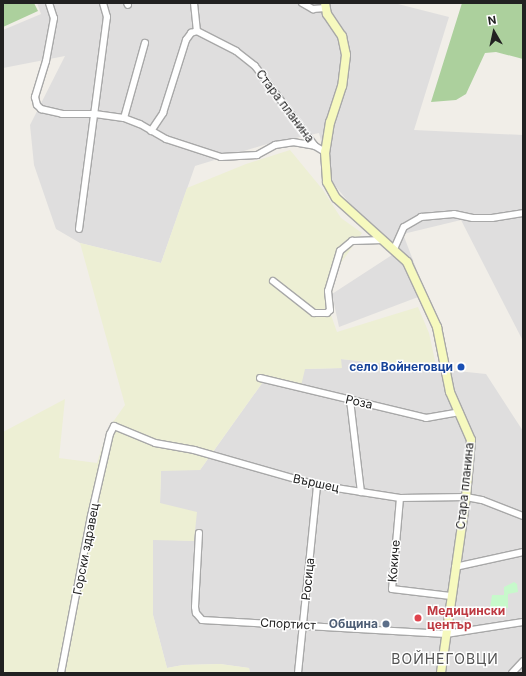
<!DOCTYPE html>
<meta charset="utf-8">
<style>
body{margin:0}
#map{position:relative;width:526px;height:676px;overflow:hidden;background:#f1eee8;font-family:Inter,sans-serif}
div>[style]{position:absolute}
.residential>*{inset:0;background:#dfdede}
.farmland>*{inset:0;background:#edefd4}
.forest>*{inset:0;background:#acd09d}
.park>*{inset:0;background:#c7f9cb}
.roads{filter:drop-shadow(1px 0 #a8a8a8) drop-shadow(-1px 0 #a8a8a8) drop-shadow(0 1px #a8a8a8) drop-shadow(0 -1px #a8a8a8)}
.street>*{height:6px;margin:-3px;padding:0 3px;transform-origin:3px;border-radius:3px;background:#fff}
.secondary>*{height:8px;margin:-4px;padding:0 4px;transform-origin:4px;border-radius:4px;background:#f6f9be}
.dots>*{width:11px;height:11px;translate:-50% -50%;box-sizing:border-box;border:2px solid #fff;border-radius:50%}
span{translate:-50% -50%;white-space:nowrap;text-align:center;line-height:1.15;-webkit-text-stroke:3px #fff;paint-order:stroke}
.street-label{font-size:12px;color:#212121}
.transit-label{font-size:12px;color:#164399;font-weight:700}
.right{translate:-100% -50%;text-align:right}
.health-label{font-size:12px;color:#be3a42;font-weight:700}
.left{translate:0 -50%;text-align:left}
.service-label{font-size:12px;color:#4e5e75;font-weight:700}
.quarter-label{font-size:14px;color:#545454;letter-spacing:1px}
.frame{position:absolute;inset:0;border:4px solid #212121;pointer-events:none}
.north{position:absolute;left:474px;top:12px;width:40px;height:40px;-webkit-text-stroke:3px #fff;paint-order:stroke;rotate:351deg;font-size:11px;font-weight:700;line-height:16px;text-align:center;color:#212121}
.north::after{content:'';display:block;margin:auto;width:14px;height:18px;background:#212121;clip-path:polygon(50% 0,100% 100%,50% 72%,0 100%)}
</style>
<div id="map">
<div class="residential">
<div style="clip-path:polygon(37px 3px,394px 3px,449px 17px,414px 130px,523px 135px,523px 341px,461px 220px,403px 234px,426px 294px,339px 327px,332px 294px,392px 255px,332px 182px,319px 133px,267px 144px,195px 166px,161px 263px,80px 243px,56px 229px,34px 165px,30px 125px,65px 56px,3px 68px,3px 30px,41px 14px)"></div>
<div style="clip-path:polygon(341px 359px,486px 374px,523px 431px,523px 673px,250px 673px,249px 668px,220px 664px,183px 665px,167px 668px,153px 615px,153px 539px,194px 541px,160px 503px,161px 470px,200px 470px,265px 379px,304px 369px,341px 368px)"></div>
</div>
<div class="farmland">
<div style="clip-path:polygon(290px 150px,323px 190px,341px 218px,362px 233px,336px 270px,329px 292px,331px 315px,337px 332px,418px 307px,429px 333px,437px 370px,341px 359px,342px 368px,305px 369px,301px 386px,265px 379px,200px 470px,161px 471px,160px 503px,197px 512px,194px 541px,153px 540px,153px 615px,167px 668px,183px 665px,220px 664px,249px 668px,250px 673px,3px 673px,3px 432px,65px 399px,59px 458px,97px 463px,108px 429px,125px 405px,80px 243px,161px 263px,187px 188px,246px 164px)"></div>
</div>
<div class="forest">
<div style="clip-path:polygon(3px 3px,34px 3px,38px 11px,3px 27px)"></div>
<div style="clip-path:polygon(462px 3px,523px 3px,523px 59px,496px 52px,485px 53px,466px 94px,456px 100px,431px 102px)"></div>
</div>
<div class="park">
<div style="clip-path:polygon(514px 582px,517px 584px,518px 592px,508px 594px,508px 608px,490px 608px,492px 595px,504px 595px,504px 587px)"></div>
</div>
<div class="roads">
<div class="street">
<div style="left:49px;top:3px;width:16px;rotate:72deg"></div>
<div style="left:54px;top:18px;width:44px;rotate:100.5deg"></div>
<div style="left:46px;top:61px;width:38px;rotate:107deg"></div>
<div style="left:35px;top:97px;width:8px;rotate:76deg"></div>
<div style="left:37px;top:105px;width:6px;rotate:45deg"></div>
<div style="left:41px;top:109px;width:22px;rotate:13deg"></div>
<div style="left:62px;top:114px;width:33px"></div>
<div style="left:95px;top:114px;width:29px;rotate:8deg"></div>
<div style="left:124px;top:118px;width:17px;rotate:21deg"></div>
<div style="left:140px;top:124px;width:30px;rotate:30deg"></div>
<div style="left:166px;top:139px;width:58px;rotate:18.1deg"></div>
<div style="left:221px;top:157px;width:36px;rotate:-3deg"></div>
<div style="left:257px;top:155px;width:21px;rotate:-29deg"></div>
<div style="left:275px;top:145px;width:18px;rotate:-9deg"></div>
<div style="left:293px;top:142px;width:22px;rotate:10deg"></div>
<div style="left:315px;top:146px;width:12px;rotate:31deg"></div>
<div style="left:127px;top:3px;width:2px;rotate:63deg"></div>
<div style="left:194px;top:3px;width:28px;rotate:84deg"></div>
<div style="left:302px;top:3px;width:13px;rotate:29deg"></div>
<div style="left:313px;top:9px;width:12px;rotate:-5deg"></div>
<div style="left:197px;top:31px;width:44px;rotate:27.1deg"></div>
<div style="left:236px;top:51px;width:24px;rotate:38deg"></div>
<div style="left:255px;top:66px;width:100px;rotate:53.1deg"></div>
<div style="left:124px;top:118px;width:78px;rotate:-74.4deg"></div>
<div style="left:151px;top:131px;width:22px;rotate:-56deg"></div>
<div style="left:163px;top:113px;width:77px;rotate:-72.5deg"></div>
<div style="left:186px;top:40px;width:9px;rotate:-54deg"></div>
<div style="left:191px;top:33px;width:6px;rotate:-18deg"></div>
<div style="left:79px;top:229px;width:214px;rotate:-82.5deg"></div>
<div style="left:107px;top:17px;width:15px;rotate:-106deg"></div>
<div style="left:394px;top:249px;width:24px;rotate:-66deg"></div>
<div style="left:404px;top:227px;width:20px;rotate:-30deg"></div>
<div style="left:421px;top:217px;width:33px;rotate:-5deg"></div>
<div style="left:454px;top:214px;width:19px;rotate:12deg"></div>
<div style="left:473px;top:218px;width:19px"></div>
<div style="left:492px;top:218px;width:31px;rotate:-9deg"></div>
<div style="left:273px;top:281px;width:52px;rotate:38deg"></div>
<div style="left:314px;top:313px;width:13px"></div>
<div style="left:327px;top:313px;width:4px;rotate:-45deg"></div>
<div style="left:330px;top:310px;width:19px;rotate:-96deg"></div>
<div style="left:328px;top:291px;width:42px;rotate:-73.3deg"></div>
<div style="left:340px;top:251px;width:16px;rotate:-40deg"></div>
<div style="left:352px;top:241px;width:31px;rotate:-2deg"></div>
<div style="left:260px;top:378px;width:171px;rotate:13.5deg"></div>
<div style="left:426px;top:418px;width:34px;rotate:-10deg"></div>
<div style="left:350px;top:400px;width:93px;rotate:83.2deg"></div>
<div style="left:400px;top:498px;width:91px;rotate:95deg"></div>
<div style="left:392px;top:589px;width:59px;rotate:6.8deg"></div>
<div style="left:199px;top:533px;width:74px;rotate:93.1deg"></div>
<div style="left:195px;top:607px;width:6px;rotate:81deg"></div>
<div style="left:196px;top:613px;width:9px;rotate:49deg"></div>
<div style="left:202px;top:620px;width:244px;rotate:3.3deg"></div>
<div style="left:446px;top:634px;width:78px;rotate:-8.9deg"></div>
<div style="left:455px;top:567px;width:70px;rotate:-12.4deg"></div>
<div style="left:61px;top:673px;width:160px;rotate:-79.2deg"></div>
<div style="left:91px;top:516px;width:84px;rotate:-77deg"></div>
<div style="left:110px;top:434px;width:9px;rotate:-63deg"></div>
<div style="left:114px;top:426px;width:44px;rotate:22.5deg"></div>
<div style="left:155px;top:443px;width:40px;rotate:10deg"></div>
<div style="left:194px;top:450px;width:128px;rotate:15.9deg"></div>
<div style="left:317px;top:485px;width:84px;rotate:8.9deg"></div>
<div style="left:400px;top:498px;width:66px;rotate:-0.9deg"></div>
<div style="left:466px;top:497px;width:16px;rotate:11deg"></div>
<div style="left:482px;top:500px;width:44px;rotate:21.3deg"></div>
<div style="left:298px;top:673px;width:189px;rotate:-84.2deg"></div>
<div style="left:512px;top:673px;width:16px;rotate:-47deg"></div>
</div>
<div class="secondary">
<div style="left:325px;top:3px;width:11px;rotate:80deg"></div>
<div style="left:327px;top:14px;width:27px;rotate:56deg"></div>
<div style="left:342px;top:36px;width:19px;rotate:78deg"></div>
<div style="left:346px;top:55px;width:31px;rotate:97deg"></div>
<div style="left:342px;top:86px;width:38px;rotate:108deg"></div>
<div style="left:330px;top:122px;width:30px;rotate:99deg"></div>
<div style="left:325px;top:152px;width:30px;rotate:86deg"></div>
<div style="left:327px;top:182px;width:18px;rotate:61deg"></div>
<div style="left:336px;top:198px;width:96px;rotate:42deg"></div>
<div style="left:407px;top:262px;width:72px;rotate:65.2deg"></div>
<div style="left:437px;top:327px;width:66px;rotate:78.7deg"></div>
<div style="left:450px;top:392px;width:52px;rotate:66.4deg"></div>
<div style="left:471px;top:440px;width:57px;rotate:95deg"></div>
<div style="left:466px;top:497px;width:178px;rotate:98.1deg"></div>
</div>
</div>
<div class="dots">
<div style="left:461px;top:367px;background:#1a4fb4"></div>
<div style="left:418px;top:618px;background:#e0444e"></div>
<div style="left:386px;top:624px;background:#5c6f8a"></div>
</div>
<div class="street-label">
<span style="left:285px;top:106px;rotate:53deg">Стара планина</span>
<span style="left:359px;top:402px;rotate:13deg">Роза</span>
<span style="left:316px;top:483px;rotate:12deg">Вършец</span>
<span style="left:465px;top:486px;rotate:-84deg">Стара планина</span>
<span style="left:86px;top:549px;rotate:-79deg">Горски здравец</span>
<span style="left:394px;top:561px;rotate:-85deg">Кокиче</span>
<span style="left:308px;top:579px;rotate:-84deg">Росица</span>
<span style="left:288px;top:624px;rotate:3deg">Спортист</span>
</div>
<div class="transit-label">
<span class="right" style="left:453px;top:367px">село Войнеговци</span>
</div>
<div class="health-label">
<span class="left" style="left:427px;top:618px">Медицински<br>център</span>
</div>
<div class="service-label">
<span class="right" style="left:378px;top:624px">Община</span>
</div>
<div class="quarter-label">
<span style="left:445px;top:659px">ВОЙНЕГОВЦИ</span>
</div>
<div class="frame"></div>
<div class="north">N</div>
</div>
